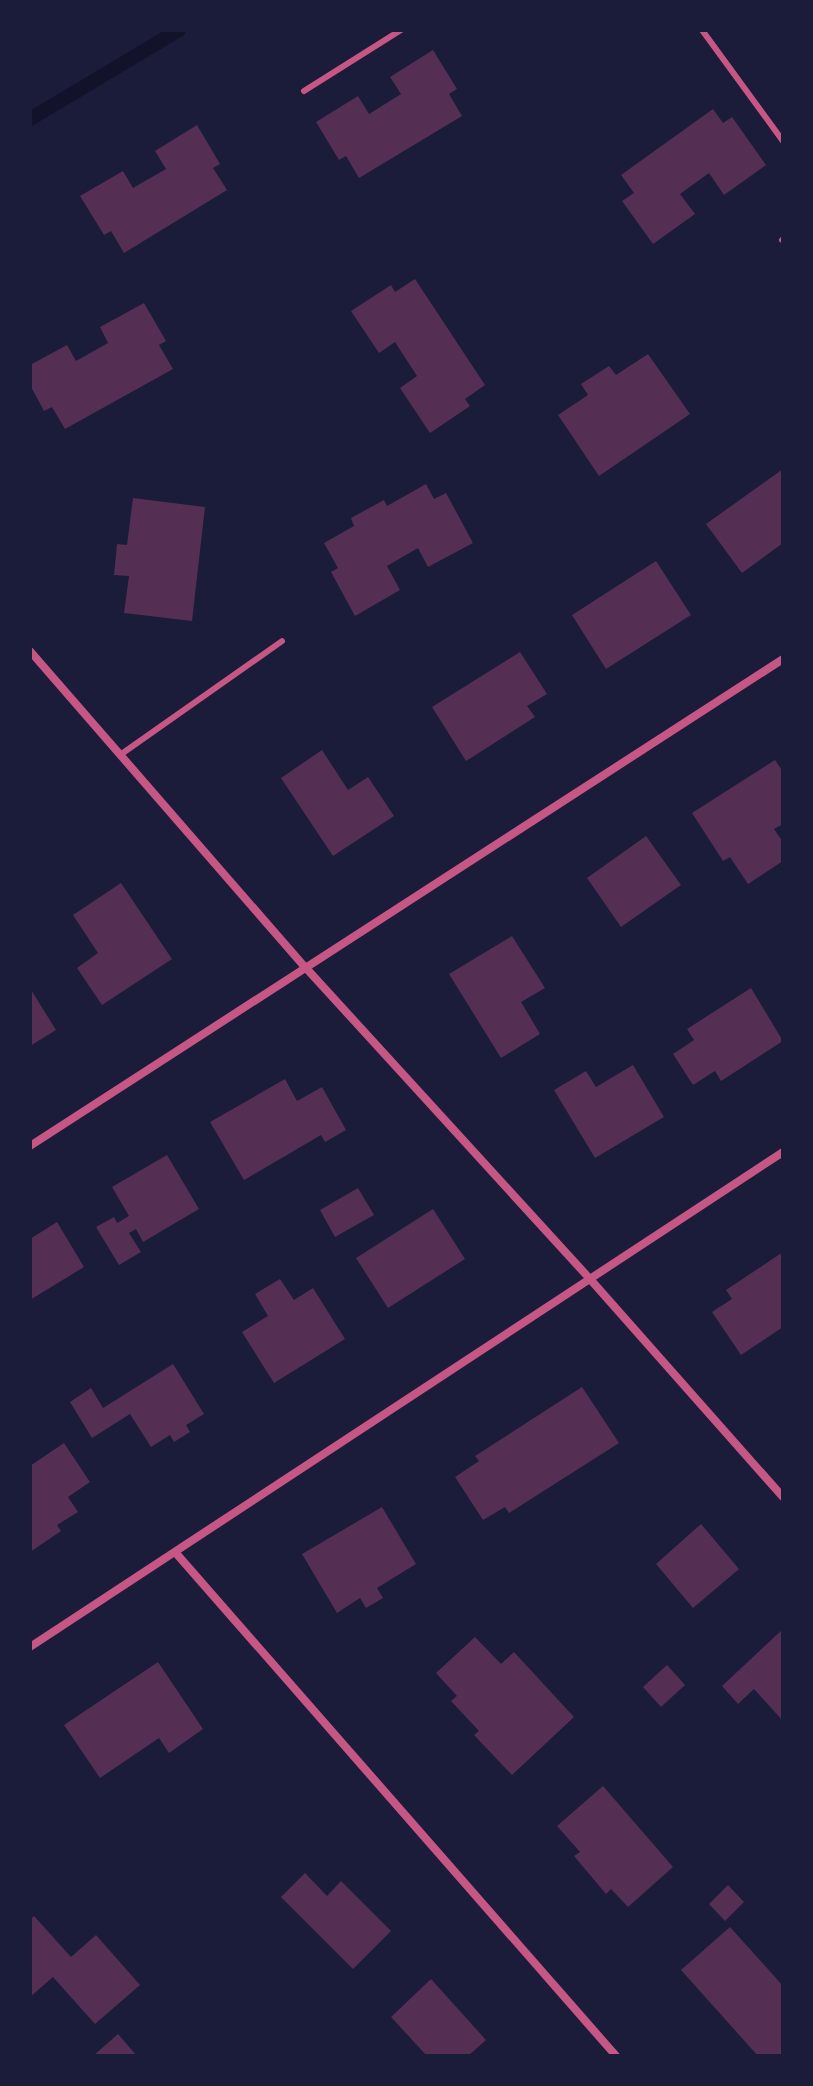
<!DOCTYPE html>
<style>
body{margin:0}
#map{position:relative;width:813px;height:2086px;overflow:hidden;background:#1b1b3a;font-family:"Archivo Narrow",sans-serif}
div>[style]{position:absolute}
.stream>*{height:14px;margin:-7px;padding:0 7px;transform-origin:7px;border-radius:7px;background:#12122b}
.building>*{inset:0;background:#542f53}
.service>*{height:6px;margin:-3px;padding:0 3px;transform-origin:3px;border-radius:3px;background:#c65784}
.minor>*{height:8px;margin:-4px;padding:0 4px;transform-origin:4px;border-radius:4px;background:#c65784}
span{translate:-50% -50%;white-space:nowrap;text-align:center;line-height:1.15;-webkit-text-stroke:6px #1b1b3a;paint-order:stroke}
.frame{position:absolute;inset:0;border:32px solid #1b1b3a;pointer-events:none}
</style>
<div id="map">
<div class="stream">
<div style="left:30px;top:119px;width:174px;rotate:-30.9deg"></div>
</div>
<div class="building">
<div style="clip-path:polygon(433px 50px,457px 89px,449px 94px,462px 116px,359px 178px,346px 156px,339px 160px,316px 122px,358px 96px,369px 114px,401px 94px,390px 77px)"></div>
<div style="clip-path:polygon(713px 109px,723px 123px,732px 117px,766px 165px,724px 195px,709px 173px,680px 194px,695px 214px,653px 244px,622px 201px,634px 193px,621px 175px)"></div>
<div style="clip-path:polygon(197px 125px,220px 164px,213px 168px,227px 190px,124px 253px,111px 231px,104px 235px,80px 196px,123px 171px,133px 188px,166px 169px,155px 151px)"></div>
<div style="clip-path:polygon(415px 279px,485px 385px,465px 399px,470px 406px,430px 433px,400px 388px,417px 376px,395px 342px,379px 353px,351px 311px,391px 285px,395px 292px)"></div>
<div style="clip-path:polygon(144px 303px,166px 341px,159px 345px,173px 369px,65px 429px,52px 407px,44px 411px,30px 385px,30px 365px,67px 345px,76px 361px,108px 343px,100px 327px)"></div>
<div style="clip-path:polygon(648px 354px,690px 414px,599px 476px,558px 415px,588px 395px,581px 384px,609px 366px,616px 375px)"></div>
<div style="clip-path:polygon(783px 469px,783px 543px,742px 573px,706px 524px)"></div>
<div style="clip-path:polygon(426px 484px,434px 499px,446px 493px,473px 543px,428px 567px,418px 548px,387px 566px,400px 590px,355px 616px,331px 572px,338px 568px,324px 543px,354px 526px,351px 518px,384px 500px,387px 506px)"></div>
<div style="clip-path:polygon(133px 498px,205px 507px,192px 621px,124px 613px,129px 576px,114px 575px,117px 544px,127px 545px)"></div>
<div style="clip-path:polygon(656px 561px,691px 615px,606px 669px,572px 615px)"></div>
<div style="clip-path:polygon(520px 652px,547px 694px,527px 706px,535px 717px,466px 761px,432px 707px)"></div>
<div style="clip-path:polygon(322px 750px,348px 790px,368px 777px,394px 816px,333px 856px,281px 778px)"></div>
<div style="clip-path:polygon(775px 760px,783px 772px,783px 824px,774px 829px,783px 842px,783px 861px,748px 884px,730px 857px,723px 861px,692px 813px)"></div>
<div style="clip-path:polygon(646px 836px,681px 885px,621px 927px,587px 878px)"></div>
<div style="clip-path:polygon(121px 883px,172px 959px,102px 1005px,77px 968px,98px 953px,73px 915px)"></div>
<div style="clip-path:polygon(512px 936px,545px 988px,521px 1002px,540px 1034px,501px 1058px,449px 974px)"></div>
<div style="clip-path:polygon(30px 988px,56px 1030px,30px 1046px)"></div>
<div style="clip-path:polygon(751px 988px,783px 1041px,721px 1081px,715px 1071px,693px 1085px,673px 1054px,694px 1040px,687px 1029px)"></div>
<div style="clip-path:polygon(633px 1065px,664px 1117px,595px 1158px,554px 1090px,586px 1071px,596px 1087px)"></div>
<div style="clip-path:polygon(285px 1079px,297px 1101px,322px 1087px,346px 1130px,325px 1142px,321px 1135px,244px 1180px,210px 1122px)"></div>
<div style="clip-path:polygon(167px 1155px,199px 1209px,143px 1242px,136px 1229px,129px 1233px,141px 1252px,119px 1265px,96px 1227px,114px 1217px,117px 1223px,129px 1216px,112px 1187px)"></div>
<div style="clip-path:polygon(358px 1188px,374px 1215px,335px 1237px,320px 1210px)"></div>
<div style="clip-path:polygon(433px 1209px,465px 1259px,388px 1308px,356px 1258px)"></div>
<div style="clip-path:polygon(57px 1222px,84px 1267px,30px 1300px,30px 1239px)"></div>
<div style="clip-path:polygon(783px 1252px,783px 1327px,741px 1355px,712px 1312px,732px 1299px,726px 1290px)"></div>
<div style="clip-path:polygon(280px 1279px,294px 1300px,313px 1288px,345px 1339px,274px 1383px,242px 1332px,268px 1316px,255px 1294px)"></div>
<div style="clip-path:polygon(173px 1364px,204px 1414px,186px 1425px,190px 1432px,174px 1442px,170px 1435px,151px 1447px,130px 1414px,92px 1438px,70px 1402px,91px 1388px,103px 1408px)"></div>
<div style="clip-path:polygon(582px 1387px,619px 1443px,509px 1513px,505px 1507px,483px 1520px,455px 1477px,479px 1461px,475px 1456px)"></div>
<div style="clip-path:polygon(64px 1443px,90px 1482px,68px 1497px,78px 1512px,57px 1525px,61px 1531px,30px 1552px,30px 1466px)"></div>
<div style="clip-path:polygon(382px 1507px,416px 1564px,377px 1588px,383px 1598px,366px 1608px,360px 1598px,337px 1613px,302px 1554px)"></div>
<div style="clip-path:polygon(701px 1524px,739px 1569px,693px 1608px,656px 1564px)"></div>
<div style="clip-path:polygon(783px 1629px,783px 1721px,754px 1689px,738px 1704px,722px 1686px)"></div>
<div style="clip-path:polygon(475px 1637px,501px 1664px,514px 1652px,574px 1717px,512px 1775px,474px 1735px,479px 1731px,451px 1701px,457px 1696px,436px 1673px)"></div>
<div style="clip-path:polygon(158px 1662px,203px 1729px,169px 1753px,159px 1738px,100px 1778px,64px 1725px)"></div>
<div style="clip-path:polygon(667px 1665px,685px 1685px,661px 1707px,643px 1687px)"></div>
<div style="clip-path:polygon(603px 1786px,673px 1867px,628px 1907px,611px 1889px,606px 1894px,574px 1856px,580px 1852px,557px 1826px)"></div>
<div style="clip-path:polygon(305px 1873px,327px 1896px,341px 1881px,391px 1931px,353px 1969px,281px 1897px)"></div>
<div style="clip-path:polygon(728px 1885px,744px 1902px,725px 1921px,709px 1904px)"></div>
<div style="clip-path:polygon(34px 1916px,71px 1957px,96px 1935px,140px 1985px,95px 2024px,53px 1977px,30px 1997px,30px 1920px)"></div>
<div style="clip-path:polygon(730px 1927px,783px 1986px,783px 2056px,758px 2056px,681px 1970px)"></div>
<div style="clip-path:polygon(431px 1979px,486px 2040px,468px 2056px,427px 2056px,391px 2017px)"></div>
<div style="clip-path:polygon(118px 2034px,137px 2056px,93px 2056px)"></div>
</div>
<div class="service">
<div style="left:702px;top:30px;width:137px;rotate:53.9deg"></div>
<div style="left:304px;top:91px;width:115px;rotate:-32.2deg"></div>
<div style="left:782px;top:240px;width:1px;rotate:-45deg"></div>
<div style="left:120px;top:755px;width:198px;rotate:-35.1deg"></div>
</div>
<div class="minor">
<div style="left:30px;top:651px;width:420px;rotate:49deg"></div>
<div style="left:306px;top:968px;width:421px;rotate:47.6deg"></div>
<div style="left:590px;top:1279px;width:291px;rotate:48.5deg"></div>
<div style="left:30px;top:1146px;width:897px;rotate:-32.89deg"></div>
<div style="left:175px;top:1552px;width:670px;rotate:48.81deg"></div>
<div style="left:30px;top:1647px;width:901px;rotate:-33.32deg"></div>
</div>
<div class="frame"></div>
</div>
